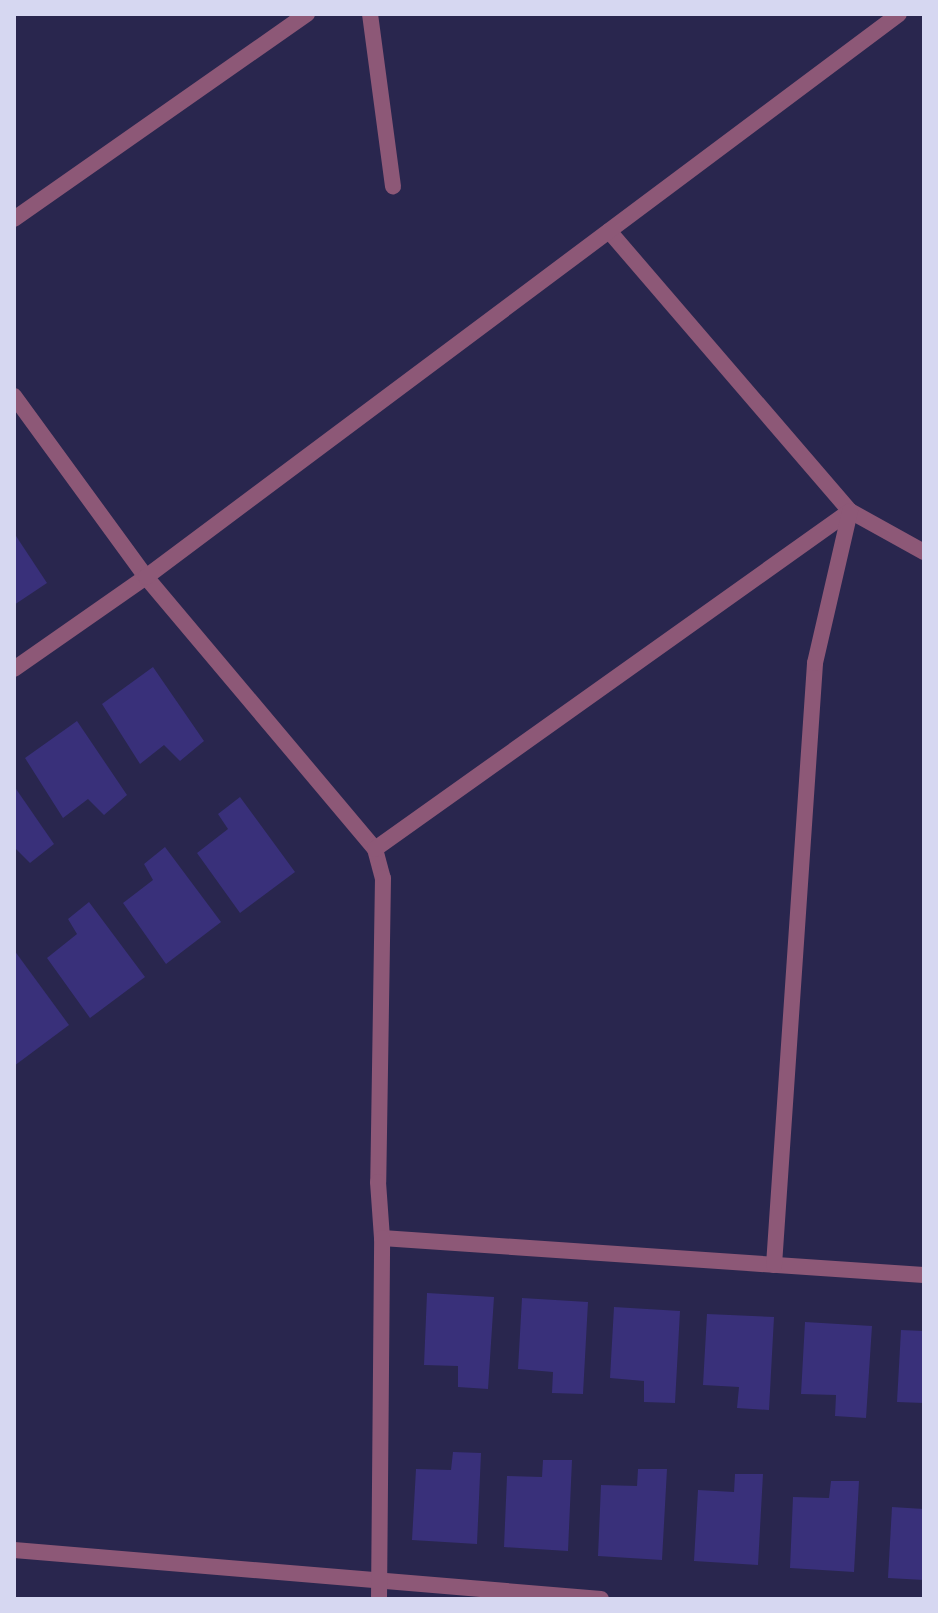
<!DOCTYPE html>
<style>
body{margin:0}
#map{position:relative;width:938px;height:1613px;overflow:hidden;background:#29264e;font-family:"Space Grotesk",sans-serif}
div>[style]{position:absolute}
.building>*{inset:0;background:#39307a}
.minor>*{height:16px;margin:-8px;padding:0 8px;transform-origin:8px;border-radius:8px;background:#8d5877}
span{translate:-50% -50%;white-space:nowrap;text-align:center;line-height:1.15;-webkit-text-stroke:6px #131224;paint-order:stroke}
.frame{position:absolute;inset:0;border:16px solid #d6d7f1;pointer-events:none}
</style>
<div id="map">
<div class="building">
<div style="clip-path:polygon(14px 533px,47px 583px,14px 605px)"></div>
<div style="clip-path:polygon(153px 667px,204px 741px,180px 761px,164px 745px,140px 764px,102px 704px)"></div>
<div style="clip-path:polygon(77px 721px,127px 795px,104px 815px,88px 799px,63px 818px,25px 758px)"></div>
<div style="clip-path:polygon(14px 786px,54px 844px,30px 863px,14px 847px)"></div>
<div style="clip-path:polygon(240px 797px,295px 872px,240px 913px,197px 853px,228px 829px,218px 814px)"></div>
<div style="clip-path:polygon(165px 847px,221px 922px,166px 964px,123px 903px,153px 880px,144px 864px)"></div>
<div style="clip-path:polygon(89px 902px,145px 977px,90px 1018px,47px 958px,77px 934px,68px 919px)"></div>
<div style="clip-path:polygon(14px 950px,69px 1025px,14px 1066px)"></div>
<div style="clip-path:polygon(427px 1293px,494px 1297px,488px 1389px,458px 1387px,458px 1366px,424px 1365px)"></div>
<div style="clip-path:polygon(522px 1298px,588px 1302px,583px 1394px,552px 1393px,553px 1372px,518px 1369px)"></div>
<div style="clip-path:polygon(614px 1307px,680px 1311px,675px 1403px,644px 1402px,644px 1381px,610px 1378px)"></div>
<div style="clip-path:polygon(707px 1314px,774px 1317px,769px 1410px,737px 1408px,739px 1387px,703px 1385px)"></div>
<div style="clip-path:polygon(805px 1322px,872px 1326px,866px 1418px,835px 1416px,836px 1395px,801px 1394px)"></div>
<div style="clip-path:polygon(901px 1330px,924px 1331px,924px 1403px,897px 1402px)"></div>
<div style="clip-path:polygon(453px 1452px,481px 1453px,477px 1544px,412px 1540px,416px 1469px,451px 1470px)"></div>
<div style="clip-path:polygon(543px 1460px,572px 1460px,568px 1551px,504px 1547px,507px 1476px,542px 1477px)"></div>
<div style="clip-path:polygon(638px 1469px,667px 1469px,662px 1560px,598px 1556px,601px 1485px,637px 1486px)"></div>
<div style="clip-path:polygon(735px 1474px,763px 1474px,758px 1565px,694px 1561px,698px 1490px,734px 1492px)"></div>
<div style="clip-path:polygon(831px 1481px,859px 1481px,854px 1572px,790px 1568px,793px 1497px,829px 1498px)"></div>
<div style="clip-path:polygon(892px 1507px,924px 1509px,924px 1580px,888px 1578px)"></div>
</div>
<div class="minor">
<div style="left:370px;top:14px;width:174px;rotate:82.4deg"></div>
<div style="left:14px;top:219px;width:358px;rotate:-35deg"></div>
<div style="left:609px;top:231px;width:369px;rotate:49.3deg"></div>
<div style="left:850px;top:511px;width:85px;rotate:29deg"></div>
<div style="left:14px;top:396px;width:224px;rotate:53.9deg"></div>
<div style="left:146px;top:577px;width:356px;rotate:49.9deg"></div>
<div style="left:375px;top:849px;width:30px;rotate:75deg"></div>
<div style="left:383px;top:878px;width:304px;rotate:90.9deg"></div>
<div style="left:378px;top:1182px;width:56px;rotate:85.9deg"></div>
<div style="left:382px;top:1238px;width:543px;rotate:3.91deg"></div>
<div style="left:14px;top:669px;width:161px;rotate:-34.9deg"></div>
<div style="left:146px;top:577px;width:940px;rotate:-36.78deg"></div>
<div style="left:375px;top:849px;width:583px;rotate:-35.43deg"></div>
<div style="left:774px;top:1265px;width:603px;rotate:-86.1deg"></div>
<div style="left:815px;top:663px;width:156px;rotate:-77deg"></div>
<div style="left:14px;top:1550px;width:589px;rotate:4.77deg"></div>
<div style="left:379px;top:1599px;width:361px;rotate:-89.5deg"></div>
</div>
<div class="frame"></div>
</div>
